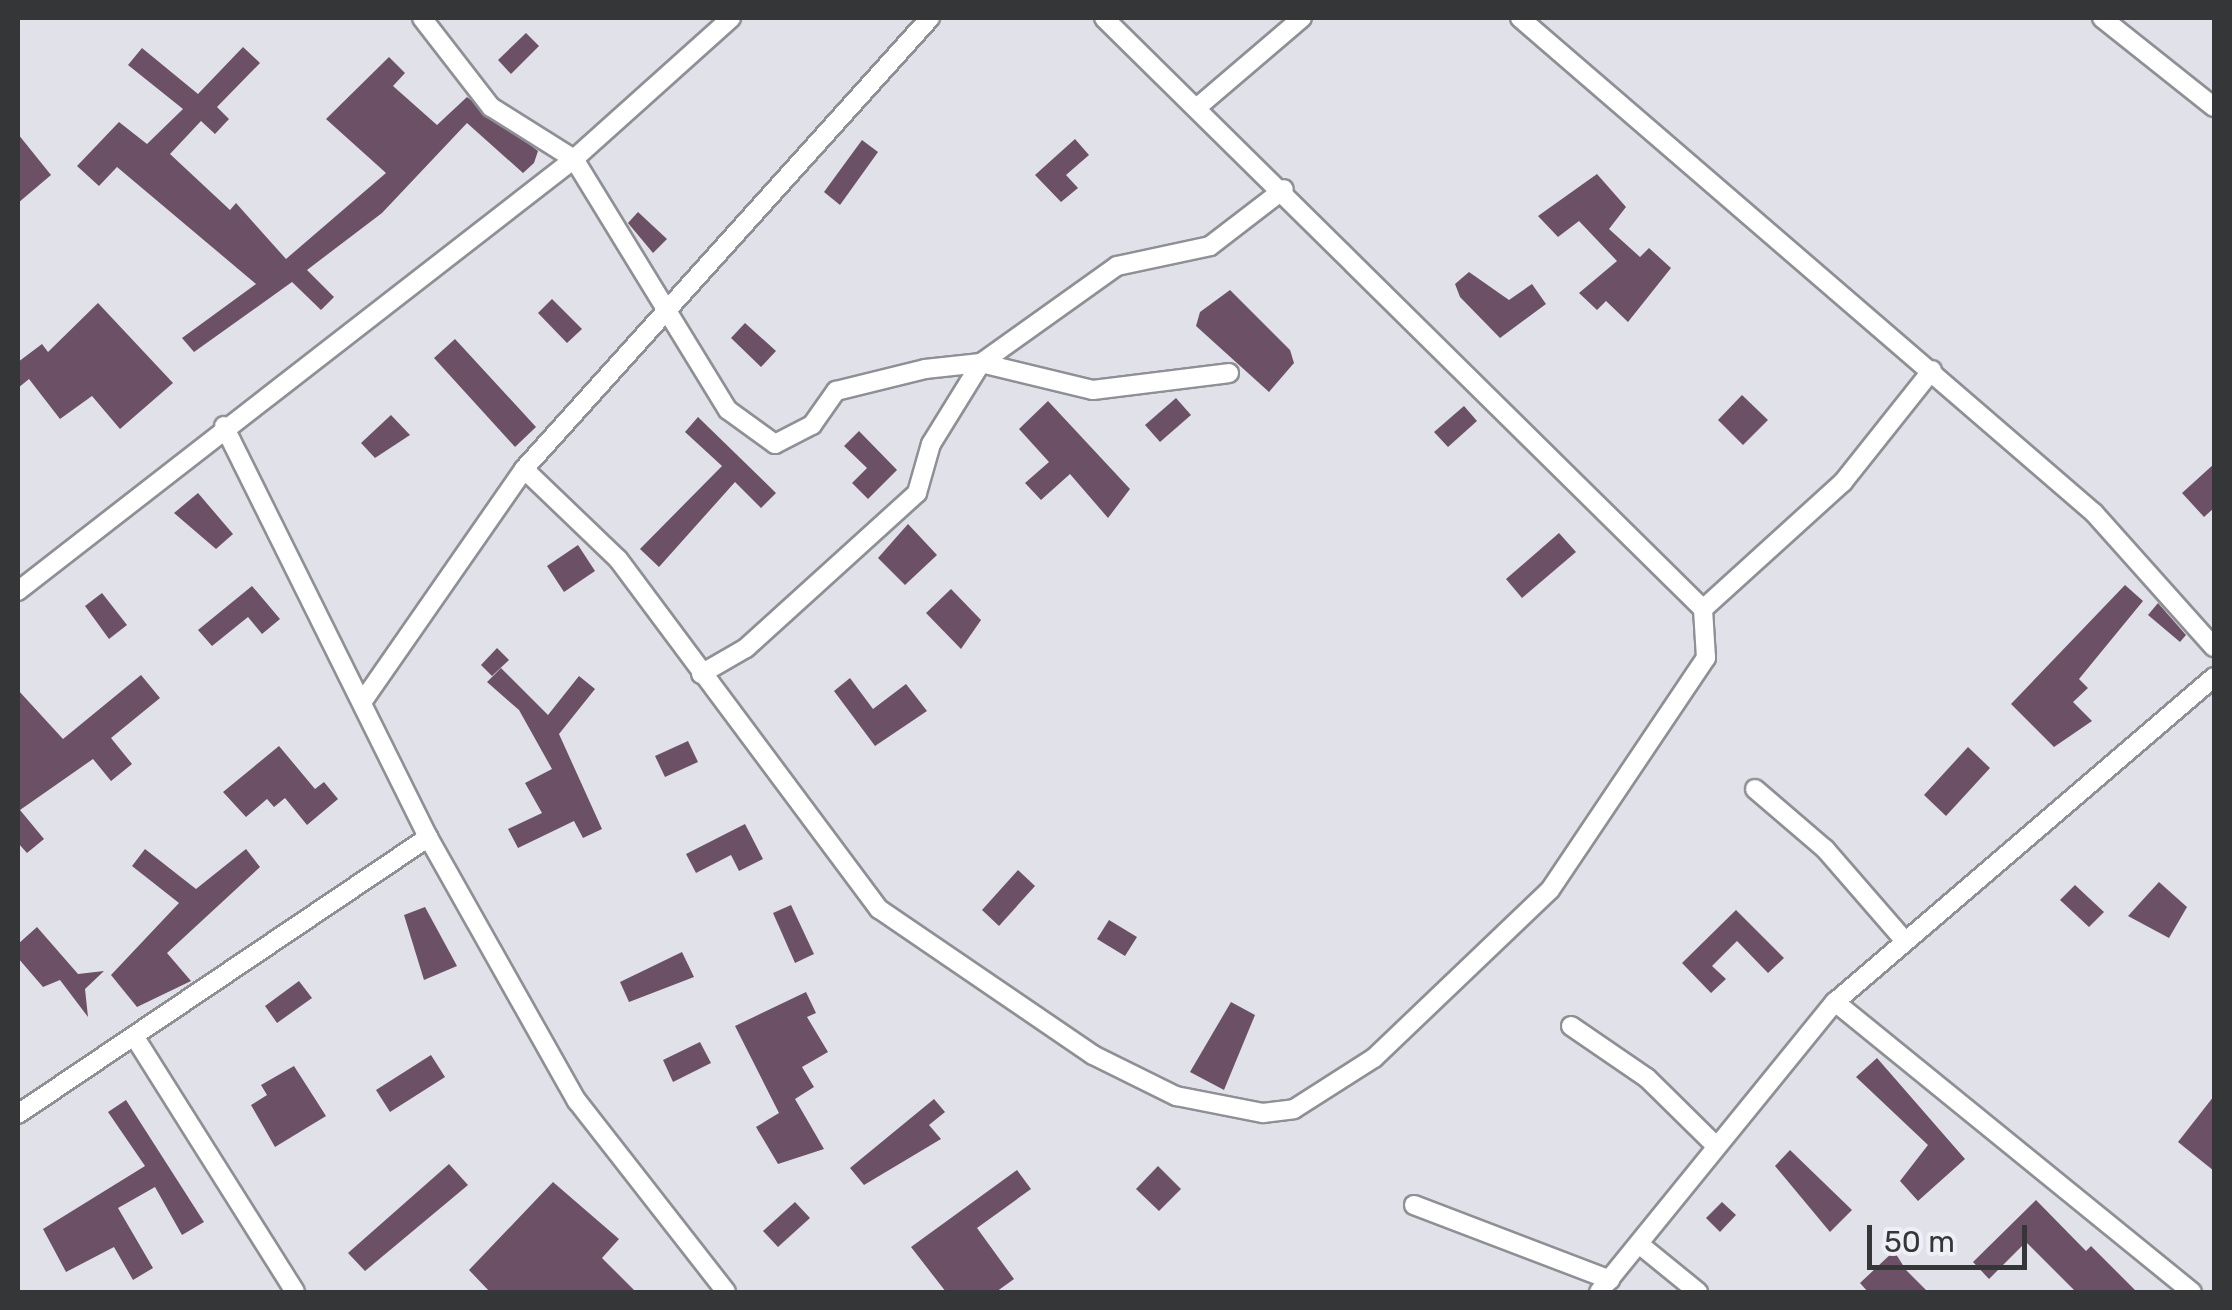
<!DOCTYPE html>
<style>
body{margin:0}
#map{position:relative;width:2232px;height:1310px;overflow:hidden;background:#e1e2e9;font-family:Rubik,sans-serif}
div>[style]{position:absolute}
.building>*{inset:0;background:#6c5166}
.roads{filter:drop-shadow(2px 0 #8f9096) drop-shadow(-2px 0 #8f9096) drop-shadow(0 2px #8f9096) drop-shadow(0 -2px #8f9096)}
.street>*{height:18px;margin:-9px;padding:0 9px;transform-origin:9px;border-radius:9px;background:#fff}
span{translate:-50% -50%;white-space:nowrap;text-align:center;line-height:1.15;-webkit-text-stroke:10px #efeff6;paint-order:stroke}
.frame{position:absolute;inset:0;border:20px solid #353638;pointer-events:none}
.scale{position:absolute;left:1867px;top:1225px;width:160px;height:45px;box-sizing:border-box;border:5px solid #353638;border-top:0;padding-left:12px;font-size:30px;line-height:35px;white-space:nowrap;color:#353638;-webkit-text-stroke:8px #efeff6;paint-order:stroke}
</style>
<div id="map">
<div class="building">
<div style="clip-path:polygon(526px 33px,539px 46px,511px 74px,498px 60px)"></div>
<div style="clip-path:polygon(243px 47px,260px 63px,217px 107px,229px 119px,215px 134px,201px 121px,170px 154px,230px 210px,236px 203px,286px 259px,386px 173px,326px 119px,389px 57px,405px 73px,393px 86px,437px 125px,467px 97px,538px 151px,534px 163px,523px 173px,467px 123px,382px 213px,307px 270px,334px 297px,321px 310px,292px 282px,194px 352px,182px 338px,256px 284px,117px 167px,99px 186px,77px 166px,119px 122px,147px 144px,183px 109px,128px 65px,142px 48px,198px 94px)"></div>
<div style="clip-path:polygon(18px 134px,51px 175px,18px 203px)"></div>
<div style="clip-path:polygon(1075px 139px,1089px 155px,1066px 175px,1078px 188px,1061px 202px,1035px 175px)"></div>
<div style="clip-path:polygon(862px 140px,878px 152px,840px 205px,824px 192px)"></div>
<div style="clip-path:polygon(1597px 174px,1626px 207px,1609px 229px,1640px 257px,1649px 248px,1671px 268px,1628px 322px,1606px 301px,1597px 310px,1579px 293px,1617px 261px,1579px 221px,1558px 237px,1538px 216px)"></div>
<div style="clip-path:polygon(638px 212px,667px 239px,653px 253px,628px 223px)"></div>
<div style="clip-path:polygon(1469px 272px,1509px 300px,1532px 284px,1546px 304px,1500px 338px,1460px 297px,1455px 284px)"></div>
<div style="clip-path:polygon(1230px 290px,1290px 350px,1294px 363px,1269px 392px,1196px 326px,1200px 312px)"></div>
<div style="clip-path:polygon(552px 299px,582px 329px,567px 343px,538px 313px)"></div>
<div style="clip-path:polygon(98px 303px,173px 383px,120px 429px,92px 396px,60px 419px,29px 379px,18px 388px,18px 362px,42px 344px,48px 352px)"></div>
<div style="clip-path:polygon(745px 323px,776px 351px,761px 367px,731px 338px)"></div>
<div style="clip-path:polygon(455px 339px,536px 427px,515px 447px,434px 358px)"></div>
<div style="clip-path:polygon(1742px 395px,1768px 420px,1743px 445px,1718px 420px)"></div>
<div style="clip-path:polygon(1176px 398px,1191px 415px,1160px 442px,1145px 425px)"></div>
<div style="clip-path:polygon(1048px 401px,1130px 489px,1108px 518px,1070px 474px,1041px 500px,1025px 483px,1049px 462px,1019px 429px)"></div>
<div style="clip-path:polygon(1464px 406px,1477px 421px,1448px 447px,1434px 432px)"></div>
<div style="clip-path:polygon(391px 415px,410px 435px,375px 458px,361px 443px)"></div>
<div style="clip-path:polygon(698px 417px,776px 493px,761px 508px,735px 482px,659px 567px,640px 549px,722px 466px,685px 432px)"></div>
<div style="clip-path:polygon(859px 431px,897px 470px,868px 499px,852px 483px,867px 468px,844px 446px)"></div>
<div style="clip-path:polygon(2214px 464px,2214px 508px,2204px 517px,2182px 493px)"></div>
<div style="clip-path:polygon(198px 493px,233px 534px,216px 549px,174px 513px)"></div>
<div style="clip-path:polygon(908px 524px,937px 555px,905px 585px,878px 558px)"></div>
<div style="clip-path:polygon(1559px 533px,1576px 552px,1522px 598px,1506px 579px)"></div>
<div style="clip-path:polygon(578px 545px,595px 571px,564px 592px,547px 566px)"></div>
<div style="clip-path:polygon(2125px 585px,2143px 601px,2079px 679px,2088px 688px,2073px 702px,2092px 721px,2054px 747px,2011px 704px)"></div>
<div style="clip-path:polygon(252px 586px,280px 619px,262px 634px,248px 617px,212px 646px,198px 630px)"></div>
<div style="clip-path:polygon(951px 589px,981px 620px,961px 649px,926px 613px)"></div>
<div style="clip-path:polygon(102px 593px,127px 625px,109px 639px,85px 606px)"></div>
<div style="clip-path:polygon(2158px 603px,2186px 635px,2180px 642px,2148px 615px)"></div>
<div style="clip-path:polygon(497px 648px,509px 660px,492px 676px,481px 665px)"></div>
<div style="clip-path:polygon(501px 668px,548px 715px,579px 676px,595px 689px,559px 734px,602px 829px,583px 838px,574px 821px,518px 848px,508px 829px,542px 813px,525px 783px,552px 769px,519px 710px,487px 682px)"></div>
<div style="clip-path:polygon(141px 675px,160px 698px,111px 738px,132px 764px,111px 781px,93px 759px,20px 810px,44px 839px,27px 853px,18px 843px,18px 690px,63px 739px)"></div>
<div style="clip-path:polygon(850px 678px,873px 709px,906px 684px,927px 711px,875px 746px,834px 691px)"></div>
<div style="clip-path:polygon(688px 741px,698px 762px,665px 777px,655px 756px)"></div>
<div style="clip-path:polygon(279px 746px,315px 789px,324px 782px,338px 799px,307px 825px,285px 798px,274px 807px,267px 799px,246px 817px,223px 792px)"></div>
<div style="clip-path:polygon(1968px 747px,1990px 768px,1946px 816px,1924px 795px)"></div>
<div style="clip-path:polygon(745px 824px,763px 859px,739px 871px,731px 855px,696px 873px,686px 854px)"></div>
<div style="clip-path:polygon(145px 849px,196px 889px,246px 849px,260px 867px,167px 953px,191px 981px,137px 1007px,111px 975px,179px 903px,132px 866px)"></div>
<div style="clip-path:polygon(1018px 870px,1035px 886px,999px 926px,982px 910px)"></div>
<div style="clip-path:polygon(2159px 882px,2187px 907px,2169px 938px,2128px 916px)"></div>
<div style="clip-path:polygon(2075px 885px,2104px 912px,2089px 927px,2060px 900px)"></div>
<div style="clip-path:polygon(791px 905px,814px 954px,795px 963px,773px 913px)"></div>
<div style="clip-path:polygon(425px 907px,457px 966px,424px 980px,404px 915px)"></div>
<div style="clip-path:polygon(1736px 910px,1784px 958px,1768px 973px,1737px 941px,1712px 966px,1726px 979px,1711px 993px,1682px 963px)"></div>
<div style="clip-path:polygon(1109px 920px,1137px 937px,1125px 956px,1097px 939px)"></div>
<div style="clip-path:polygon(37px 927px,78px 974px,104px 971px,85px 989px,88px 1017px,60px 980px,43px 987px,18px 958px,18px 944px)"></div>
<div style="clip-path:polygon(682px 952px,694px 977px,629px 1002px,620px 982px)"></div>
<div style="clip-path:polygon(299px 981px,312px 998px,277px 1023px,265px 1006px)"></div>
<div style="clip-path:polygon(806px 992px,816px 1013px,807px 1017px,828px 1052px,802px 1067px,814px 1087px,795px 1099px,824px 1149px,778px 1164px,756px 1127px,779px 1113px,735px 1026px)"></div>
<div style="clip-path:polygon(1231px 1002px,1255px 1015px,1224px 1090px,1190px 1072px)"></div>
<div style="clip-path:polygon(700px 1042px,711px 1063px,673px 1082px,663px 1060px)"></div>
<div style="clip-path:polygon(431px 1055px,445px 1077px,390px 1112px,376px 1090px)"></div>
<div style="clip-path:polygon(1877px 1058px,1965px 1159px,1918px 1201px,1900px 1181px,1928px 1145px,1856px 1077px)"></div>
<div style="clip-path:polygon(294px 1066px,326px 1116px,275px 1147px,251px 1105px,267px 1095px,261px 1085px)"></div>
<div style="clip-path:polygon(2214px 1096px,2214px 1171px,2178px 1142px)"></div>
<div style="clip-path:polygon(934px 1099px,945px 1112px,929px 1125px,941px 1139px,864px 1185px,850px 1168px)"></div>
<div style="clip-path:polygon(126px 1100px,204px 1222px,182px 1235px,155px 1187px,118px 1208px,153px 1268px,133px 1280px,114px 1247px,66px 1272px,43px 1229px,145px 1166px,108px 1112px)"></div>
<div style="clip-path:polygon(1790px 1150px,1852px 1210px,1830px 1232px,1775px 1166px)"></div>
<div style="clip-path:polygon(449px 1164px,468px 1185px,365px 1271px,348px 1253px)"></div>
<div style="clip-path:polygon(1158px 1166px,1181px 1189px,1159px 1211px,1136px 1189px)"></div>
<div style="clip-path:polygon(1017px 1170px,1031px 1189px,977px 1228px,1014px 1279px,996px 1292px,946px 1292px,911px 1247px)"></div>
<div style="clip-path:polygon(553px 1182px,619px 1239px,602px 1258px,636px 1292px,490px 1292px,469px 1270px)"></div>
<div style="clip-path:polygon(2036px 1200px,2086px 1251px,2091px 1246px,2137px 1292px,2076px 1292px,2026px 1242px,1989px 1279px,1973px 1262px)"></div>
<div style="clip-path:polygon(795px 1202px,810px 1218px,778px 1247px,763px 1231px)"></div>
<div style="clip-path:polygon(1722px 1202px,1736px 1215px,1720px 1232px,1706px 1218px)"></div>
<div style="clip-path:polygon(1894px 1251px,1906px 1270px,1928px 1292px,1868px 1292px,1860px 1283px)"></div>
</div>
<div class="roads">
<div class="street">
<div style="left:422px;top:18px;width:113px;rotate:52.2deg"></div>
<div style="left:491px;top:107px;width:98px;rotate:32.1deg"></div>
<div style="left:574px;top:159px;width:294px;rotate:58.5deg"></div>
<div style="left:728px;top:410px;width:58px;rotate:35.9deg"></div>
<div style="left:775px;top:444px;width:42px;rotate:-27.2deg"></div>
<div style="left:812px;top:425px;width:42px;rotate:-54.8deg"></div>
<div style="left:836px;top:391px;width:92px;rotate:-13.9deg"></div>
<div style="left:925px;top:369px;width:56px;rotate:-6.1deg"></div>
<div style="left:981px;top:363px;width:115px;rotate:13.6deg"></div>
<div style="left:1093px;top:390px;width:137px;rotate:-7.1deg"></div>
<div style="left:1104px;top:18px;width:841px;rotate:44.61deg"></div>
<div style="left:1520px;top:18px;width:758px;rotate:40.77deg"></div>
<div style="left:2094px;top:513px;width:180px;rotate:48.2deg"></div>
<div style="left:2102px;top:18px;width:143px;rotate:38.5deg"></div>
<div style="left:1200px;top:105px;width:134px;rotate:-40.5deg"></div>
<div style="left:224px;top:426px;width:459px;rotate:63.6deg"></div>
<div style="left:428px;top:837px;width:303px;rotate:60.6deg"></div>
<div style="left:577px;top:1101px;width:242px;rotate:52deg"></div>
<div style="left:524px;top:469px;width:130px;rotate:43.8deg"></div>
<div style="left:618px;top:559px;width:437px;rotate:53.3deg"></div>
<div style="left:879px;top:909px;width:259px;rotate:34.3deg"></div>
<div style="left:1093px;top:1055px;width:93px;rotate:26.3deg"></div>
<div style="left:1176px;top:1096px;width:89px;rotate:11.1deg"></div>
<div style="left:1263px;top:1113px;width:31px;rotate:-7deg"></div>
<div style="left:1294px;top:1109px;width:95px;rotate:-32.5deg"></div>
<div style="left:1374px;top:1058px;width:243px;rotate:-43.7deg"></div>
<div style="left:1550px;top:890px;width:280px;rotate:-56.1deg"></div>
<div style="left:1706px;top:658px;width:49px;rotate:-93.5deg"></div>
<div style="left:1703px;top:609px;width:189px;rotate:-42.2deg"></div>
<div style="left:1843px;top:482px;width:143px;rotate:-51.5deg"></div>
<div style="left:18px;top:591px;width:704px;rotate:-37.85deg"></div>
<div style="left:574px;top:159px;width:211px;rotate:-41.9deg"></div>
<div style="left:701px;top:674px;width:52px;rotate:-30deg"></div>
<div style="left:746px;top:648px;width:231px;rotate:-42.2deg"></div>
<div style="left:917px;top:493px;width:51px;rotate:-74.1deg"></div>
<div style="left:931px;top:444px;width:95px;rotate:-58.3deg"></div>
<div style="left:981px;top:363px;width:167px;rotate:-35.5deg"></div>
<div style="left:1117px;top:266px;width:95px;rotate:-12.1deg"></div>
<div style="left:1210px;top:246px;width:93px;rotate:-37.6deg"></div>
<div style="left:365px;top:698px;width:279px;rotate:-55.2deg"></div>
<div style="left:524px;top:469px;width:607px;rotate:-48.01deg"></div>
<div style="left:1755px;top:789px;width:92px;rotate:40.6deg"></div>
<div style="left:1825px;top:849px;width:121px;rotate:49deg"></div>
<div style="left:1835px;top:1002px;width:460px;rotate:39.1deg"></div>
<div style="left:1571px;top:1026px;width:92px;rotate:34.4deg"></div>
<div style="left:1647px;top:1078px;width:95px;rotate:44.6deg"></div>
<div style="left:134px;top:1036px;width:302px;rotate:57.8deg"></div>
<div style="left:18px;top:1114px;width:495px;rotate:-34deg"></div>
<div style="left:1414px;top:1205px;width:210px;rotate:20.9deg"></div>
<div style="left:1639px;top:1244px;width:76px;rotate:39.1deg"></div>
<div style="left:1599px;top:1292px;width:374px;rotate:-50.9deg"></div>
<div style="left:1835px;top:1002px;width:499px;rotate:-40.6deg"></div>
</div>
</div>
<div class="frame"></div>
<div class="scale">50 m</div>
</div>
